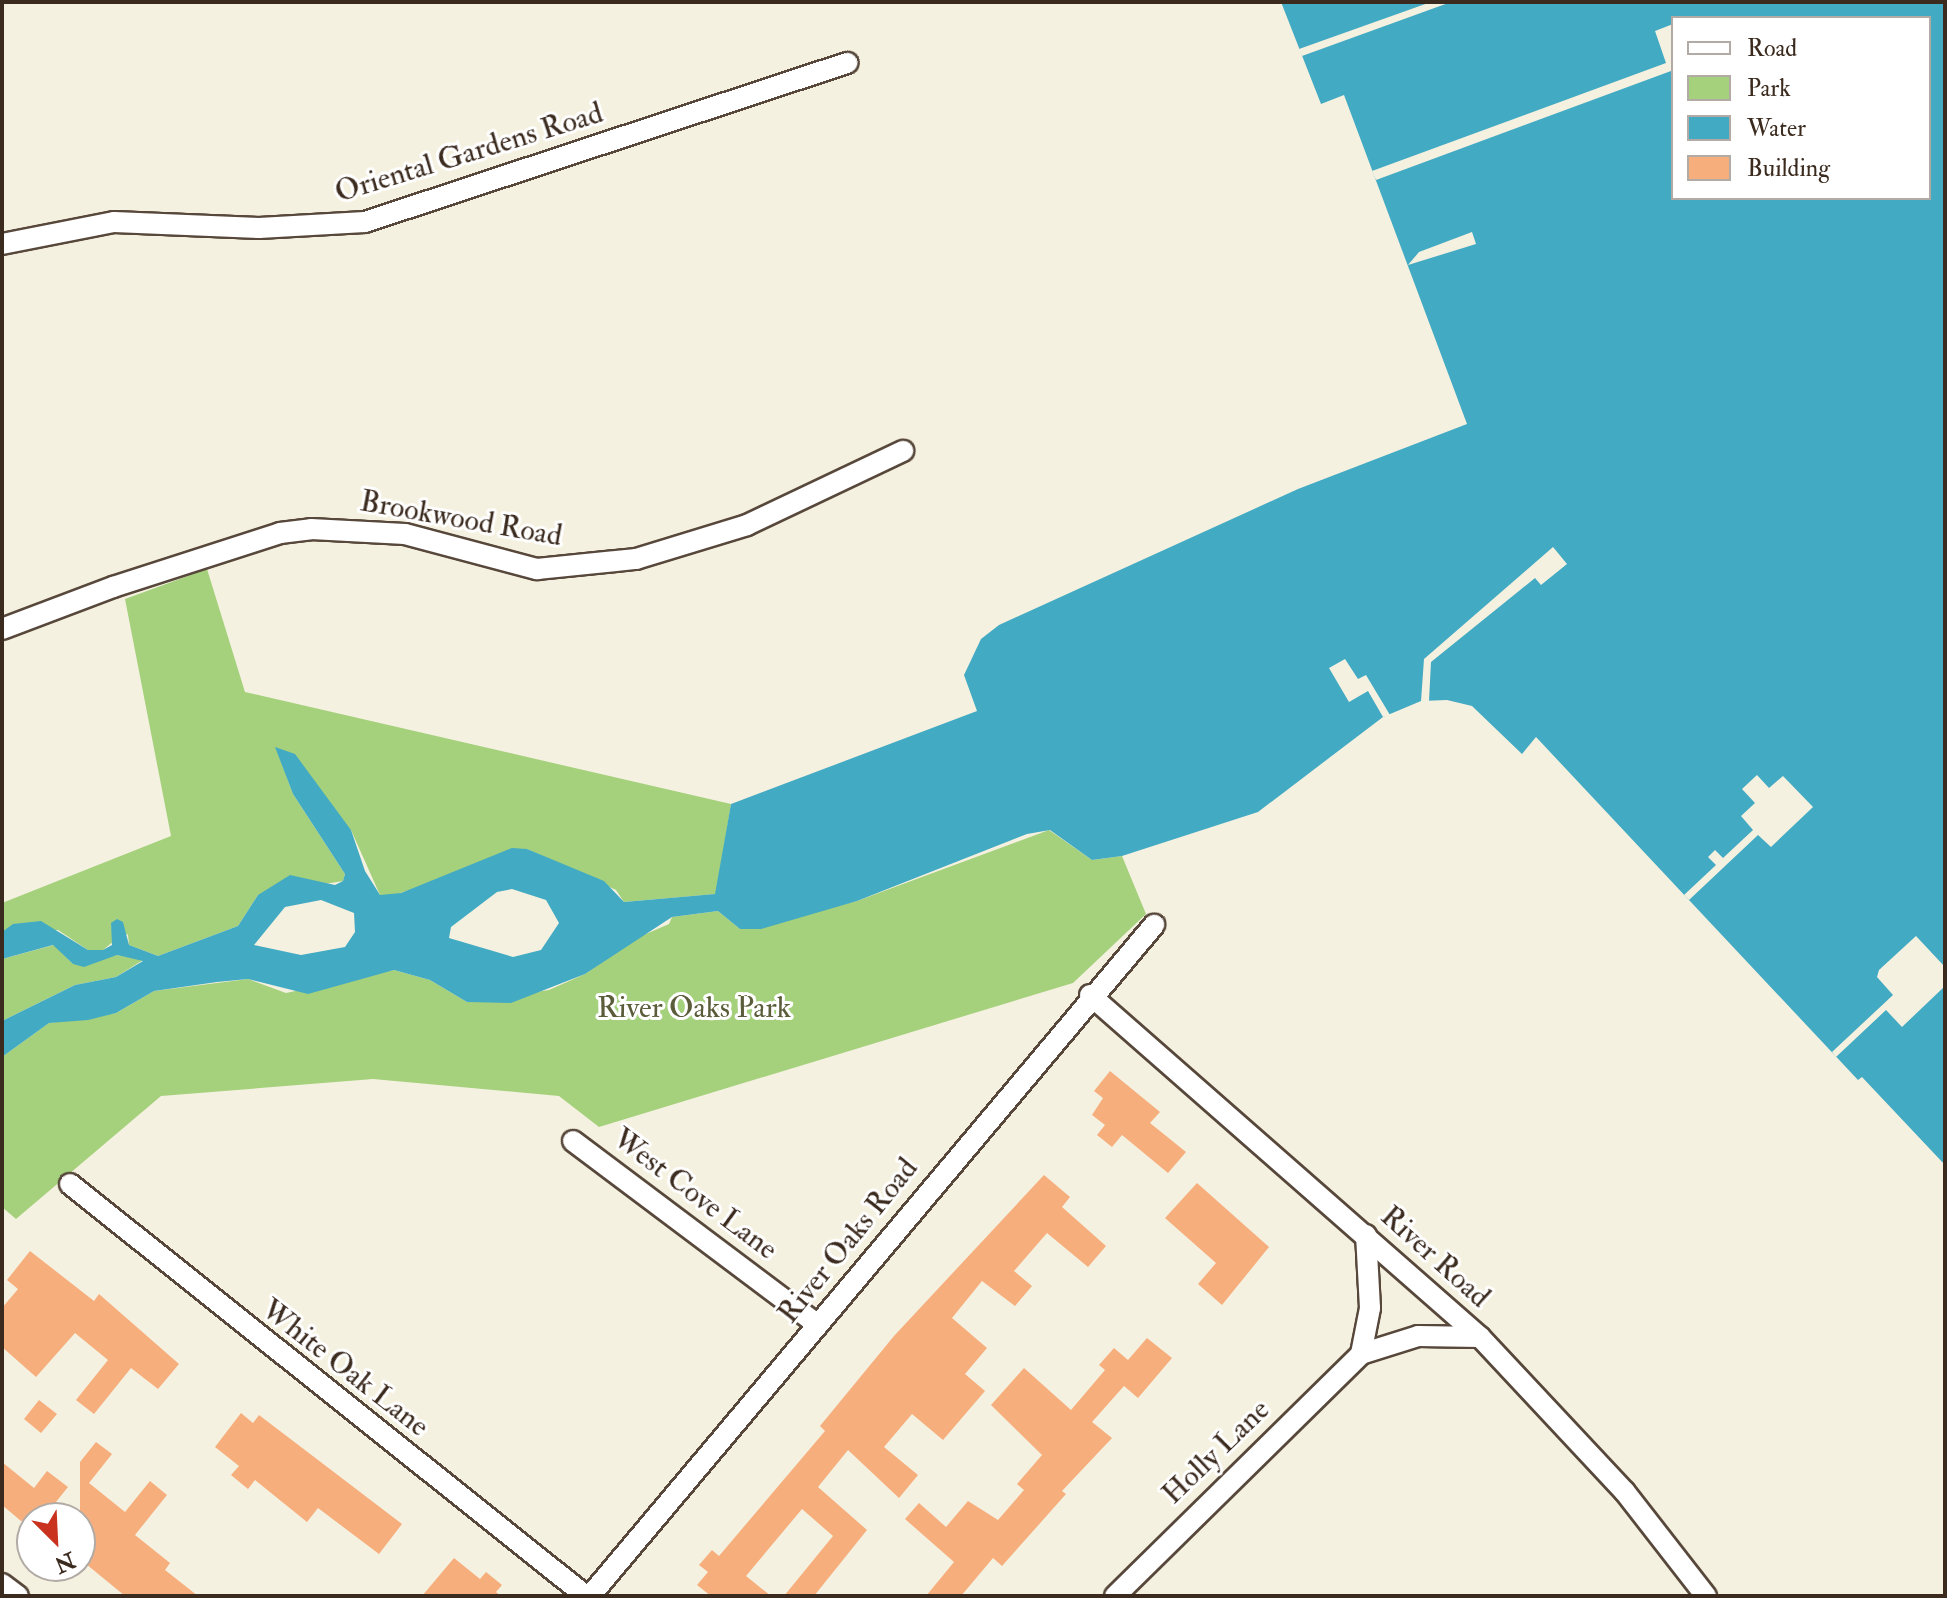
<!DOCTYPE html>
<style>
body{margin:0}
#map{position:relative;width:1947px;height:1598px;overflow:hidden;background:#f5f1e0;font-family:"IM FELL Double Pica",serif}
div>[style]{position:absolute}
.green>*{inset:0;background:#a5d17d}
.water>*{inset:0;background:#43aac3}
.pier>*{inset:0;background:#f5f1e0}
.building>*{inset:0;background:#f6ae7d}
.roads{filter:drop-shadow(2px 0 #57483b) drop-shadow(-2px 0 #57483b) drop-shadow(0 2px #57483b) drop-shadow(0 -2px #57483b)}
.street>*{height:20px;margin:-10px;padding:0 10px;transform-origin:10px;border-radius:10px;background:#fff}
span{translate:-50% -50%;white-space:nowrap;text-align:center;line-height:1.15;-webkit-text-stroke:6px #fff;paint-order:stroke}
.street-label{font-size:30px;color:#3b2a1e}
.park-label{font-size:30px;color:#5b5c3a}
.frame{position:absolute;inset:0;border:4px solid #3b2a1e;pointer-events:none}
.legend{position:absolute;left:1671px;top:16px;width:260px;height:184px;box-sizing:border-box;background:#fff;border:2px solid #b1aaa5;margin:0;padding:10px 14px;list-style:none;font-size:24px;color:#3b2a1e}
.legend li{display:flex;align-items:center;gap:16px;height:40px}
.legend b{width:40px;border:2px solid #b1aaa5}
.north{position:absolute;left:16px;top:1502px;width:80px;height:80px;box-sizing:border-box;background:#fff;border:2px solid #b1aaa5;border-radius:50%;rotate:156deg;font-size:22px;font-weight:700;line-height:32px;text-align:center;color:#3b2a1e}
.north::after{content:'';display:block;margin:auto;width:28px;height:36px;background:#c8321e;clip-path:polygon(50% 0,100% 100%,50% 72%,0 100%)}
</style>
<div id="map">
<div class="green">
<div style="clip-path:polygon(207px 569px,245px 692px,731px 804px,716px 894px,624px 902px,616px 890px,527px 849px,389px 897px,380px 895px,351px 830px,276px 748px,293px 794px,345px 874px,343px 881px,258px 895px,238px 926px,158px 956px,129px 945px,128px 935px,111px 924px,114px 941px,103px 950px,88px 950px,58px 930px,2px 932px,2px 903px,171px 836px,125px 599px)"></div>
<div style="clip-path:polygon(1049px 830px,1092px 860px,1122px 856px,1146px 914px,1073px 983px,599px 1127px,559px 1096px,373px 1079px,161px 1096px,16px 1219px,2px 1207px,2px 1057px,49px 1023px,116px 1013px,154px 991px,248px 979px,286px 993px,394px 970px,430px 980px,467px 1002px,549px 990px,585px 974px,639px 937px,669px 924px,672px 917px,718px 911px,740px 929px,857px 901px)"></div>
<div style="clip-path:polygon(54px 945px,73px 964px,117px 955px,143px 960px,116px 977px,75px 985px,2px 1021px,2px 959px)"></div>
</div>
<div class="water">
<div style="clip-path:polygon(evenodd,1281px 2px,1945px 2px,1945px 1165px,1862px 1077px,1858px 1080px,1536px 737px,1522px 754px,1472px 706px,1447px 700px,1421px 701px,1383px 717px,1258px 812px,1122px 856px,1092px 860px,1050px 830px,1027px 834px,857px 901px,761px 929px,740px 929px,718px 911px,672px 917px,585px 974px,511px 1003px,467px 1002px,430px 980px,394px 970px,308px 994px,248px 979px,217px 982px,154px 991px,116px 1013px,88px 1020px,49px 1023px,2px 1057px,2px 1021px,75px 985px,116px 977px,143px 961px,117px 955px,84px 967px,73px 964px,53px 945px,2px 959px,2px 932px,13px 924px,41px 921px,88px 950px,103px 950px,112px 945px,111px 923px,117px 919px,123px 922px,129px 945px,158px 956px,238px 926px,258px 895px,290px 875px,335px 885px,343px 881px,345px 874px,293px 794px,275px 747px,295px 754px,351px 830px,365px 871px,380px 895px,401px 893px,512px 848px,527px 849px,604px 881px,624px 902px,715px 894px,731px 804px,977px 711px,964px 675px,981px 639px,999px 625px,1298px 489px,1467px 424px,1344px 95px,1321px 104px,1281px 2px,1673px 18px,1929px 18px,1929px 198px,1673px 198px,1673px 18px,1281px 2px,512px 889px,546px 900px,559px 923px,541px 950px,513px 957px,449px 938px,451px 927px,497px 892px,512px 889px,1281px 2px,321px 900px,354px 913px,355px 932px,345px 947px,301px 955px,254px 945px,285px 907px,321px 900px)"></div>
</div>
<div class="pier">
<div style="clip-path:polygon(1431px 2px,1451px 2px,1302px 56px,1299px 49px)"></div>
<div style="clip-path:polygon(1673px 24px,1673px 75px,1671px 71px,1376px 180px,1372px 171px,1666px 63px,1655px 31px)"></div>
<div style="clip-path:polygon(1472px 232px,1476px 244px,1408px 265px,1419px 252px)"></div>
<div style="clip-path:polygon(1553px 547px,1567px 564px,1541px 585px,1535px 578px,1431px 662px,1429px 701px,1421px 701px,1424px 659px)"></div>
<div style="clip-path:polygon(1345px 659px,1358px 679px,1366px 675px,1390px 715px,1383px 717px,1368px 691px,1349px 702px,1329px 668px)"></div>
<div style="clip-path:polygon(1757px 775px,1769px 788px,1783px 776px,1813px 807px,1771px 847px,1758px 835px,1689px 900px,1684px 895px,1716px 865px,1708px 857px,1715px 850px,1723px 858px,1753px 830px,1741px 816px,1755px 803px,1742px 789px)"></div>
<div style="clip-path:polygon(1916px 936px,1945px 967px,1945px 986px,1902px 1027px,1886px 1010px,1836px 1057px,1832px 1052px,1893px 995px,1877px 977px,1879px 970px)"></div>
</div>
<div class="building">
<div style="clip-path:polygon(1110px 1071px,1160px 1112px,1150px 1123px,1186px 1152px,1168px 1173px,1122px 1135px,1112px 1147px,1097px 1135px,1105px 1125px,1092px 1115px,1103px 1098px,1094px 1091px)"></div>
<div style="clip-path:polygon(1044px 1175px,1070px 1197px,1062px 1207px,1106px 1246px,1088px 1267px,1047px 1233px,1014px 1271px,1032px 1286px,1015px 1306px,982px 1281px,952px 1318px,987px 1348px,965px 1374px,985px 1391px,943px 1440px,912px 1414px,884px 1447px,918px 1475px,899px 1498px,848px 1450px,818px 1487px,867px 1530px,814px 1596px,784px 1596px,833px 1536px,802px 1509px,746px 1576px,771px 1596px,711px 1596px,697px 1585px,708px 1572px,699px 1565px,712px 1550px,719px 1556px,825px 1431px,820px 1426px,894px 1336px)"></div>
<div style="clip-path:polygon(1197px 1183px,1269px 1247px,1222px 1305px,1198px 1284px,1216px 1263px,1165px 1218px)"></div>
<div style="clip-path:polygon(30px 1251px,94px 1301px,99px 1294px,179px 1364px,158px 1389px,131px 1368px,94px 1414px,76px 1400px,108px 1360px,75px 1333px,36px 1377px,2px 1347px,2px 1308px,18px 1289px,7px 1280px)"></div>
<div style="clip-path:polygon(1147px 1338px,1172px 1358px,1138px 1398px,1124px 1386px,1092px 1422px,1112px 1438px,1062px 1491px,1066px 1494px,1002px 1566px,993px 1558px,961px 1596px,926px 1596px,954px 1562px,905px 1519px,919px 1503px,946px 1527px,968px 1501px,998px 1520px,1024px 1490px,1017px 1484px,1042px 1455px,991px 1405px,1024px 1368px,1071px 1410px,1105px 1370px,1099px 1365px,1114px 1348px,1128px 1360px)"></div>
<div style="clip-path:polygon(39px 1400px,57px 1414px,41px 1433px,24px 1419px)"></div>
<div style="clip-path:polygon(241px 1413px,253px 1423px,259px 1415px,402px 1524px,379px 1554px,318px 1508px,307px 1522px,255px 1480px,248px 1489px,231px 1475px,239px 1466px,215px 1447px)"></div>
<div style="clip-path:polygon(96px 1442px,112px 1454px,89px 1483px,125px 1512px,150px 1481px,167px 1495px,135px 1535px,170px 1563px,165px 1570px,198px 1596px,125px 1596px,80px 1559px,80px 1462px)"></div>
<div style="clip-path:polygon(2px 1462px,34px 1488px,47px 1471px,68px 1487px,43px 1518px,21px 1521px,2px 1505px)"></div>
<div style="clip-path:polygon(454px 1558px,480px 1579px,486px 1572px,502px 1585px,496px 1592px,501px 1596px,422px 1596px)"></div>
</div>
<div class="roads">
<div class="street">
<div style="left:2px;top:244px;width:114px;rotate:-11.1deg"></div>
<div style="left:114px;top:222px;width:145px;rotate:2.4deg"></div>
<div style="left:259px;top:228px;width:106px;rotate:-3.2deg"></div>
<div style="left:365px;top:222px;width:508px;rotate:-18.26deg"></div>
<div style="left:2px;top:629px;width:119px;rotate:-20.7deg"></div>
<div style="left:113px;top:587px;width:176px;rotate:-17.9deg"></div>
<div style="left:280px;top:533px;width:31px;rotate:-7deg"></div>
<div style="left:311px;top:529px;width:94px;rotate:3deg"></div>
<div style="left:405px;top:534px;width:137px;rotate:14.9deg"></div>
<div style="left:537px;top:569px;width:100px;rotate:-5.8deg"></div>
<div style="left:636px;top:559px;width:116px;rotate:-17deg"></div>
<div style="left:747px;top:525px;width:173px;rotate:-25.4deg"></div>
<div style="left:1090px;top:995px;width:519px;rotate:41.25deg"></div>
<div style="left:1480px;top:1337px;width:212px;rotate:46.9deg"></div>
<div style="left:1625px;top:1492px;width:132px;rotate:52.1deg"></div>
<div style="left:573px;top:1141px;width:306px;rotate:36.9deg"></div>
<div style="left:70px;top:1184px;width:660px;rotate:38.61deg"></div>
<div style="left:1361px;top:1354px;width:60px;rotate:-17.5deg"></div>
<div style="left:1418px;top:1336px;width:62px;rotate:0.9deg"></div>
<div style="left:2px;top:1584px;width:20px;rotate:37deg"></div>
<div style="left:590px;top:1596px;width:877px;rotate:-49.95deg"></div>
<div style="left:1115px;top:1596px;width:345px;rotate:-44.5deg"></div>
<div style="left:1361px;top:1354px;width:47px;rotate:-78.9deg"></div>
<div style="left:1370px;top:1308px;width:73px;rotate:-93.1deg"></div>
</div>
</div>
<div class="street-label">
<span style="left:469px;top:153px;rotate:-17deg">Oriental Gardens Road</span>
<span style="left:461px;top:519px;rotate:10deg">Brookwood Road</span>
<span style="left:695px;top:1194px;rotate:37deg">West Cove Lane</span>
<span style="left:848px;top:1241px;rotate:-51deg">River Oaks Road</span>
<span style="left:1435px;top:1257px;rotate:42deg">River Road</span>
<span style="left:345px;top:1368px;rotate:38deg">White Oak Lane</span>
<span style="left:1216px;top:1452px;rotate:-44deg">Holly Lane</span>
</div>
<div class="park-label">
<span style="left:694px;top:1008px">River Oaks Park</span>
</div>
<div class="frame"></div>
<ul class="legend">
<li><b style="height:10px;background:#fff"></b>Road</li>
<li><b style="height:22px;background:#a5d17d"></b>Park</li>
<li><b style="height:22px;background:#43aac3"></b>Water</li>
<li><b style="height:22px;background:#f6ae7d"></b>Building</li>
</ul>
<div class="north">N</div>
</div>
